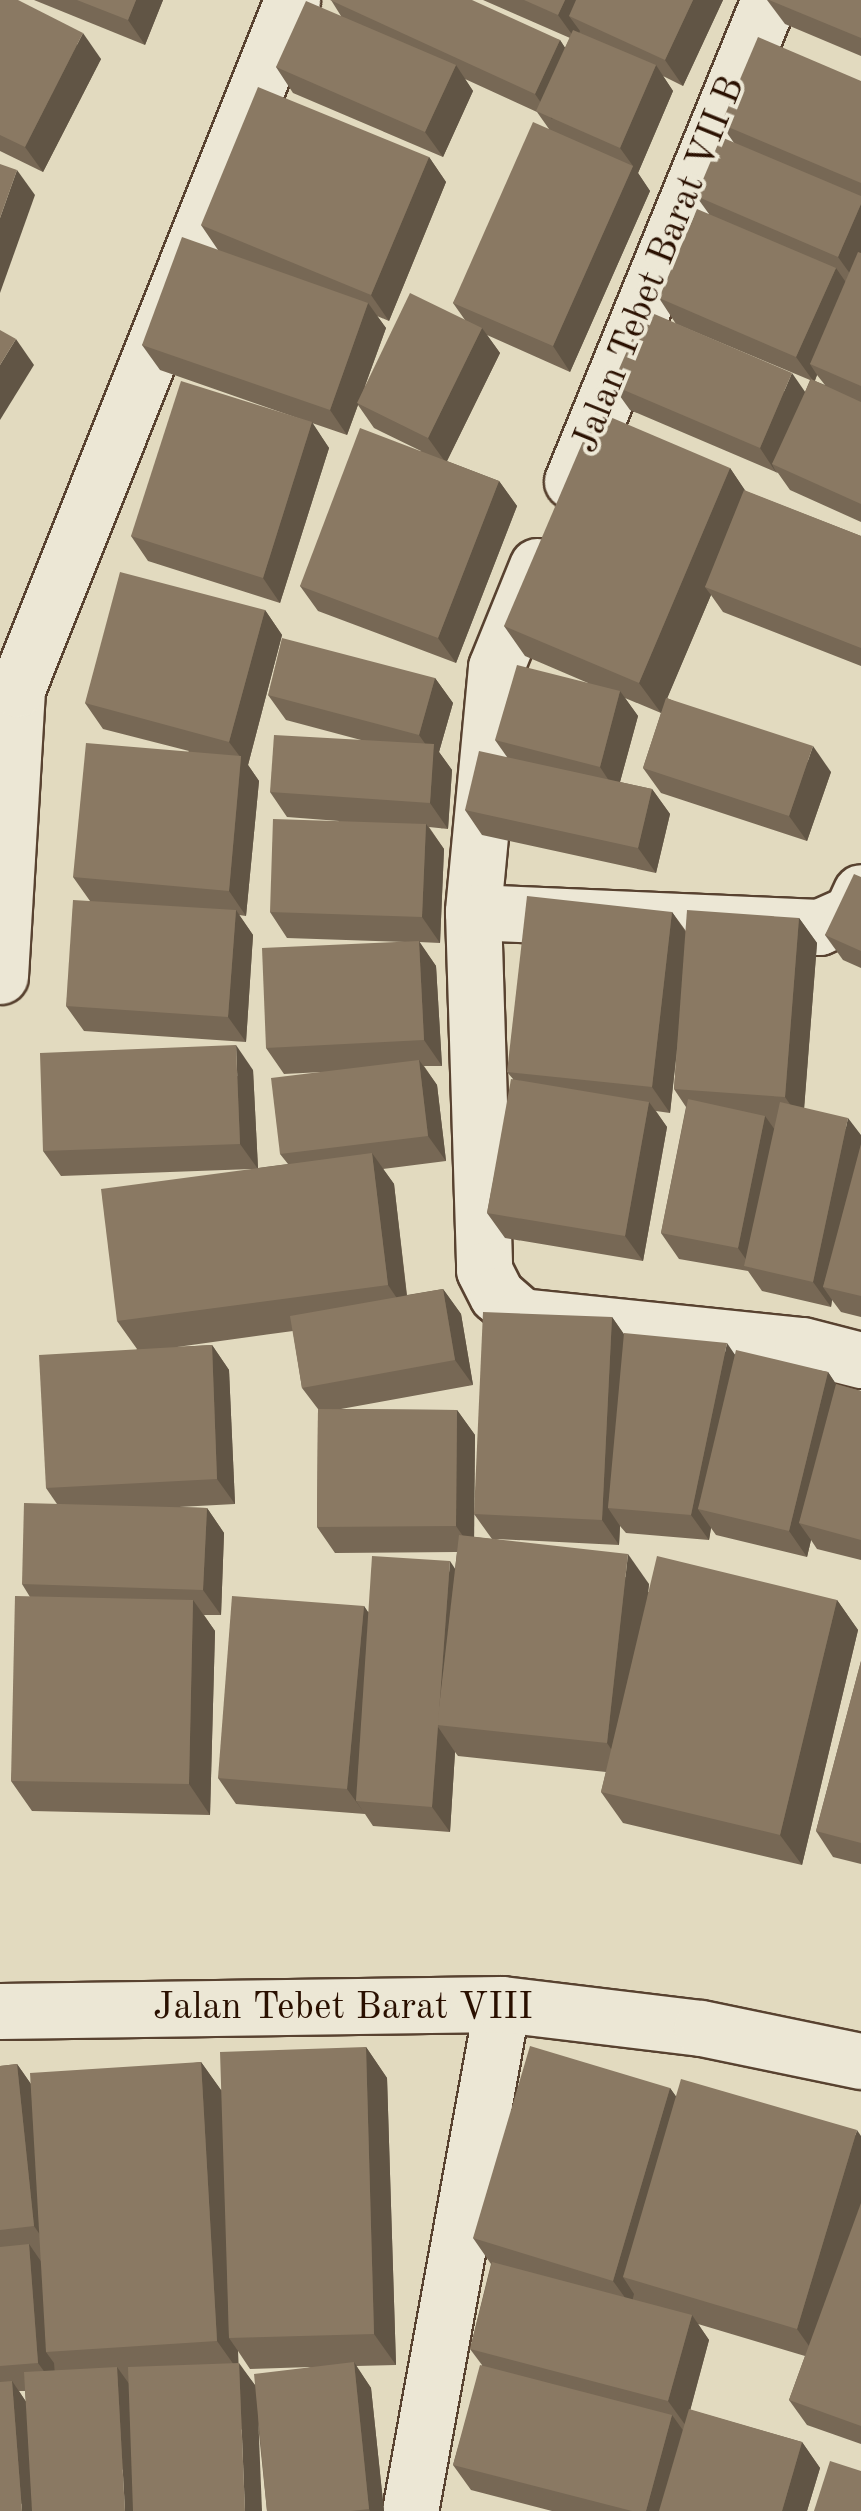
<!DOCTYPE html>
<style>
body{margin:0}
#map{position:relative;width:861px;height:2511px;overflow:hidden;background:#e2dabf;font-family:"Old Standard TT",serif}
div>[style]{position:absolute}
.roads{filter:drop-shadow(2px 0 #584230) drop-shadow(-2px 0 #584230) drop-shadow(0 2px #584230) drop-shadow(0 -2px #584230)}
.minor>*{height:55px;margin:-27.5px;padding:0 27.5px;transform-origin:27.5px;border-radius:27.5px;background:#ece7d5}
.tertiary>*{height:55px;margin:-27.5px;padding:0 27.5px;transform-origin:27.5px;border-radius:27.5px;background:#ece7d5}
.wall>*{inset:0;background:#776855}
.shaded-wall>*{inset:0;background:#615545}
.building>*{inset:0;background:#8a7963}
span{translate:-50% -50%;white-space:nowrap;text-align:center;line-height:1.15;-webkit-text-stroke:8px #ece7d5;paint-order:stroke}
.street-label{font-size:38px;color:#2a1000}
</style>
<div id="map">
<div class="roads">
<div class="minor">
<div style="left:572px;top:481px;width:520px;rotate:-67.73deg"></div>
<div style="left:537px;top:566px;width:109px;rotate:112.1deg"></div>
<div style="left:496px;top:667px;width:246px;rotate:95.4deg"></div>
<div style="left:473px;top:912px;width:358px;rotate:88.2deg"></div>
<div style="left:484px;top:1270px;width:28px;rotate:63deg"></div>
<div style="left:497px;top:1295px;width:32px;rotate:41deg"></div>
<div style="left:521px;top:1316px;width:282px;rotate:5.9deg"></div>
<div style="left:802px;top:1345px;width:61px;rotate:14.3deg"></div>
<div style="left:473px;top:912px;width:346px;rotate:2.5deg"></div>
<div style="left:819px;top:927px;width:35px;rotate:-24deg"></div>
<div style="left:851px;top:913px;width:23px;rotate:-65deg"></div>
<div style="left:0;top:976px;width:288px;rotate:-86.6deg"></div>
<div style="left:17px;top:689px;width:742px;rotate:-68.24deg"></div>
<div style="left:410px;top:2511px;width:515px;rotate:-79.72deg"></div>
</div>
<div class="tertiary">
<div style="left:0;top:2011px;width:502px;rotate:-0.8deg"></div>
<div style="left:502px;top:2004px;width:200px;rotate:6.9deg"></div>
<div style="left:701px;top:2028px;width:163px;rotate:11.7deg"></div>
</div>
</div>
<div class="wall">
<div style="clip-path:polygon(0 0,101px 59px,43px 172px,0 151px)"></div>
<div style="clip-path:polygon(34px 0,163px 0,145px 45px)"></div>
<div style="clip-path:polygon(331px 0,560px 40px,565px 48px,570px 38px,483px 0,723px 0,683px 86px,663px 76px,673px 91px,638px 173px,650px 191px,570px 372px,487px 335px,500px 353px,447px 461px,499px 481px,517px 506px,456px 663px,318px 611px,300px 586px,421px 451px,374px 428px,358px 405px,347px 435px,312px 423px,329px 448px,280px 603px,148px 561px,131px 536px,303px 420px,160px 370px,142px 345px,218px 250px,201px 225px,429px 157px,446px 182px,389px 321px,377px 316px,386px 328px,365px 386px,465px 320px,453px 303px,549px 129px,537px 112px,465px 79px,473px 91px,443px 157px,293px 93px,276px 67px,341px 16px)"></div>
<div style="clip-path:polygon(767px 0,861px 0,861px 56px,785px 24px)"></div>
<div style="clip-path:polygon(evenodd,861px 81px,861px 522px,790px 490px,778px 473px,630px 410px,612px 385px,805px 392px,810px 380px,676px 324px,659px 298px,709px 214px,696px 196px,734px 143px,721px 124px,861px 81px,817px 375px,825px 385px,815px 381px,817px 375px)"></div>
<div style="clip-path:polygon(730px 468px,745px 491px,861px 536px,861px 666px,723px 612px,711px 595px,667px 698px,831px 772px,807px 841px,661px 793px,643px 768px,661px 713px,625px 698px,638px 716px,620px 782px,652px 789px,670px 814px,656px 873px,482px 835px,465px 810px,507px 757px,495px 740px,588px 683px,525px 656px,504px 626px)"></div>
<div style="clip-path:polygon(265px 610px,282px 635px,248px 765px,259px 781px,246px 916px,239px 915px,253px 935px,246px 1042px,84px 1031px,66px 1006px,90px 901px,73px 877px,189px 751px,103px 729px,85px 703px)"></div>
<div style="clip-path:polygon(evenodd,435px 678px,453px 703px,439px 752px,452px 770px,448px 829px,429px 827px,444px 849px,440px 943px,419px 942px,436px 966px,442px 1066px,424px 1066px,437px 1085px,446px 1161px,383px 1169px,394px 1184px,407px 1295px,443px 1289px,461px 1314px,473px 1385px,341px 1409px,457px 1410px,475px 1435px,474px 1513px,612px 1317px,624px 1334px,828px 1372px,836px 1384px,861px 1391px,861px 1560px,817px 1549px,811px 1540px,807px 1557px,716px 1535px,711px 1528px,709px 1540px,626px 1533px,620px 1526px,619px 1545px,496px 1539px,649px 1584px,648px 1592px,837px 1600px,858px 1630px,802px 1865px,623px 1823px,601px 1792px,606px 1772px,458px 1756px,455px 1752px,450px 1832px,373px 1826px,365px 1814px,236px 1804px,218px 1778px,364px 1606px,368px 1612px,455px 1569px,457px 1552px,335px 1553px,317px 1527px,318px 1409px,302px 1388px,293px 1331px,177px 1347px,212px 1345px,229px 1370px,235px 1504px,179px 1507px,207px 1508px,224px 1533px,221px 1615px,204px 1615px,215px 1631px,210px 1815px,32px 1811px,11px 1781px,30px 1597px,22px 1584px,57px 1504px,46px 1488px,137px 1349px,117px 1321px,252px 1169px,61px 1176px,43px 1151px,253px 1070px,258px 1168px,288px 1164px,280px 1154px,322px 1072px,284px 1074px,266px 1048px,405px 942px,287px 938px,270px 912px,339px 821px,287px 817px,270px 792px,361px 740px,286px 720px,268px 695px,435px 678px,474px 1514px,492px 1539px,474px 1537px,474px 1514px)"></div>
<div style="clip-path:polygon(861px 877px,861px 968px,843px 960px,825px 935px)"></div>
<div style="clip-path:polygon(672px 912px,686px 931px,799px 918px,817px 943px,804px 1108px,861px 1136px,861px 1317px,841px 1312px,832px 1300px,831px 1307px,762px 1291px,748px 1271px,679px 1259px,661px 1233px,686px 1107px,674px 1089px,677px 1050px,670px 1113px,656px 1111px,667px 1127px,643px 1261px,505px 1238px,487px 1213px,513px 1079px,507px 1072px)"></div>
<div style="clip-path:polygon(861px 1661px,861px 1864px,833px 1857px,816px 1831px)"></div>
<div style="clip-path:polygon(evenodd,366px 2047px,387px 2078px,396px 2365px,356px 2366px,371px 2388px,384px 2511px,267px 2511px,258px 2424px,0 2511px,0 2066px,17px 2064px,31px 2084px,201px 2062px,221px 2090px,366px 2047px,238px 2351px,250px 2369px,311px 2367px,255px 2385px,238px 2363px,238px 2351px,366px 2047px,19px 2391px,25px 2391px,26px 2402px,19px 2391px)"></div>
<div style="clip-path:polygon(670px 2088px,676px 2097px,861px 2136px,861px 2444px,807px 2425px,789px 2400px,805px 2356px,698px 2324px,709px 2340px,690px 2410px,802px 2442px,820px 2468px,807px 2511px,552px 2511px,471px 2490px,453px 2465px,482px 2365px,470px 2349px,491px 2264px,473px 2238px)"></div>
</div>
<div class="shaded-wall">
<div style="clip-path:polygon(136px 0,163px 0,145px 45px,128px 20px)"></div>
<div style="clip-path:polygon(565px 0,594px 0,569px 16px,580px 31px,576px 40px,558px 15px)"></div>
<div style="clip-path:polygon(693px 0,723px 0,683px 86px,665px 60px)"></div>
<div style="clip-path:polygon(83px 33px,101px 59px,43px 172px,25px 147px)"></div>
<div style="clip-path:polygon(560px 40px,577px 66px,552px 119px,535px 94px)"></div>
<div style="clip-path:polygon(456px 65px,473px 91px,443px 157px,425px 132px)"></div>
<div style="clip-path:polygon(656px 65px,673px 91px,638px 173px,650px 191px,570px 372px,553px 346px,633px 166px,620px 148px)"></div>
<div style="clip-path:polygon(429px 157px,446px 182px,389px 321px,371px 295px)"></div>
<div style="clip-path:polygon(17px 170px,35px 195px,0 293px,0 218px)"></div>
<div style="clip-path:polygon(861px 204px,861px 271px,856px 282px,838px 257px)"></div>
<div style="clip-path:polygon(836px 268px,854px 294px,810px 364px,817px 375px,814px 382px,796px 357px)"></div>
<div style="clip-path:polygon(368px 303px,386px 328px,347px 435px,330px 410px)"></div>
<div style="clip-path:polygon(482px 328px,500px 353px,446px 463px,428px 438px)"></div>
<div style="clip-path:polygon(16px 339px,34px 365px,0 420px,0 365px)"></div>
<div style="clip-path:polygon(792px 373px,810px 399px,772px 464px,777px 474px,760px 448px)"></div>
<div style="clip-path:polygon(312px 422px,329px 448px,280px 603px,263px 578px)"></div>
<div style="clip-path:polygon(730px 468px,751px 499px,705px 587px,711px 595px,661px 713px,639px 683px)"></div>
<div style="clip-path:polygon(499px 481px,517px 506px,456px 663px,438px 638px)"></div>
<div style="clip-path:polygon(265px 610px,282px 635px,248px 765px,259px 781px,246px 916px,229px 891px,241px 758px,229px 742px)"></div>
<div style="clip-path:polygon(435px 678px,453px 703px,439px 752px,452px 770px,448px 829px,430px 803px,433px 755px,419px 735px)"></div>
<div style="clip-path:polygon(620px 691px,638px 716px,617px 793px,600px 767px)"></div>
<div style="clip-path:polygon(813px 746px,831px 772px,807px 841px,789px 816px)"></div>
<div style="clip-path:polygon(652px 789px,670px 814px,656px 873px,638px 848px)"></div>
<div style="clip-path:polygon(426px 824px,444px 849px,440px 943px,422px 917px)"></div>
<div style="clip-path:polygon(236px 910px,253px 935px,246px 1042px,228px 1017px)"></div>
<div style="clip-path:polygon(672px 912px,689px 937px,670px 1113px,652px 1087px)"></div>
<div style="clip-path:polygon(799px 918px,817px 943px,803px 1123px,785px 1097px)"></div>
<div style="clip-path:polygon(419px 941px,436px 966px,442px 1066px,424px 1040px)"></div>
<div style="clip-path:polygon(236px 1045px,253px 1070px,258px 1169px,240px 1144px)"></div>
<div style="clip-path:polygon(419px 1060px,437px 1085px,446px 1161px,428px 1136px)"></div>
<div style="clip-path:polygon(649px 1102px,667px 1127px,643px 1261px,625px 1236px)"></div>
<div style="clip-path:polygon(765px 1116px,783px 1141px,752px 1268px,738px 1248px)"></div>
<div style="clip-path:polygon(848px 1118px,861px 1135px,861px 1167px,823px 1287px,832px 1300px,831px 1307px,813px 1282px)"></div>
<div style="clip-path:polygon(372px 1153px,394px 1184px,409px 1316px,388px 1285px)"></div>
<div style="clip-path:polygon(443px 1289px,461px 1314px,473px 1385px,455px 1360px)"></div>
<div style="clip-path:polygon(612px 1317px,629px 1342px,608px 1508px,620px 1526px,619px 1545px,602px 1520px)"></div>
<div style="clip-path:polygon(727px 1343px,744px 1368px,698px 1509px,711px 1528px,709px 1540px,691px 1515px)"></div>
<div style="clip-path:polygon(212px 1345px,229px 1370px,235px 1504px,217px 1479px)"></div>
<div style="clip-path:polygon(828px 1372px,845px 1398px,799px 1523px,811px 1540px,807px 1557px,789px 1531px)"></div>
<div style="clip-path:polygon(457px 1410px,475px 1435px,474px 1552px,456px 1526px)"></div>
<div style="clip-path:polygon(207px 1508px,224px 1533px,221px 1615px,203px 1590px)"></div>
<div style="clip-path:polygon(628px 1554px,649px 1584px,628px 1774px,607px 1743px)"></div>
<div style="clip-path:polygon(450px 1561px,467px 1587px,438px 1726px)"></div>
<div style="clip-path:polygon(193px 1600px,215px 1631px,210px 1815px,189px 1784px)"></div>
<div style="clip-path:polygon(837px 1600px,858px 1630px,802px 1865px,780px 1835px)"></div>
<div style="clip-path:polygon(364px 1606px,381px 1632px,356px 1801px,365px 1814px,347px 1789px)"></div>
<div style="clip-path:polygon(438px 1727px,455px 1752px,450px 1832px,432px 1807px)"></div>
<div style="clip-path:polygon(366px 2047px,387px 2078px,396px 2365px,374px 2334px)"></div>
<div style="clip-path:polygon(201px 2062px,223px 2093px,229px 2338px,238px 2351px,239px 2372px,217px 2341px)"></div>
<div style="clip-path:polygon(17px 2064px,35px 2090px,52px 2252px,34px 2226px)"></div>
<div style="clip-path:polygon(670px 2088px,688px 2113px,623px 2277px,634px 2294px,631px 2306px,613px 2281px)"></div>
<div style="clip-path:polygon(857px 2130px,861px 2136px,861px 2218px,819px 2360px,797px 2329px)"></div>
<div style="clip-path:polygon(29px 2244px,47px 2270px,46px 2352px,54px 2363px,56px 2388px,38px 2363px)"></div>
<div style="clip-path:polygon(692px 2315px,709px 2340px,686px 2426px,668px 2401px)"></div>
<div style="clip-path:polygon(354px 2362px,371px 2388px,384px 2511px,370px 2511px,369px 2509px)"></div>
<div style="clip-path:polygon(239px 2363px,257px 2388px,262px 2511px,245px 2511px)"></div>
<div style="clip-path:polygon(117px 2367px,135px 2392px,141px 2511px,125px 2511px)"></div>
<div style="clip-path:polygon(12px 2381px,29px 2406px,38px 2511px,22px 2511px)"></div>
<div style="clip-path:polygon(672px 2415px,690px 2440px,671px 2511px,646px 2511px)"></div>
<div style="clip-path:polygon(802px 2442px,820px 2468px,807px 2511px,782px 2511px)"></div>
</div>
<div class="building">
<div style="clip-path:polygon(0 0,18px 0,83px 33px,25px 147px,0 135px)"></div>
<div style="clip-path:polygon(77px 0,136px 0,128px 20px)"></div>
<div style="clip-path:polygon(330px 0,472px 0,560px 40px,535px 94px)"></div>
<div style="clip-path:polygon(524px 0,565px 0,558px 15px)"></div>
<div style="clip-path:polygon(576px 0,693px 0,665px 60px,569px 16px)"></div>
<div style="clip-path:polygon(769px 0,861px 0,861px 38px)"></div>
<div style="clip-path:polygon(306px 1px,456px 65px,425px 132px,276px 67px)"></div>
<div style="clip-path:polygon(573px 30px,656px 65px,620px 148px,536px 111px)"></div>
<div style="clip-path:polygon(758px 37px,861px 81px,861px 183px,721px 124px)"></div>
<div style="clip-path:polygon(258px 87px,429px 157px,371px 295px,201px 225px)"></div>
<div style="clip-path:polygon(533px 122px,633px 166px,553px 346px,453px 303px)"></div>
<div style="clip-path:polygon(721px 137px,861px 196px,861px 204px,838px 257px,696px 196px)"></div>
<div style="clip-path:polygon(0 164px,17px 170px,0 218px)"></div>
<div style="clip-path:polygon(697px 209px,836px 268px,796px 357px,659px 298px)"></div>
<div style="clip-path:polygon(182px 237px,368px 303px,330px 410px,142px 345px)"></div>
<div style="clip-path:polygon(858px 252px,861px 253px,861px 386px,810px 364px)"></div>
<div style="clip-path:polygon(410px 293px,482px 328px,428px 438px,357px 403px)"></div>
<div style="clip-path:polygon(645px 310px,792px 373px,760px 448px,612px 385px)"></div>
<div style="clip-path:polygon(0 330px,16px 339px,0 365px)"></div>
<div style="clip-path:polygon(811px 379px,861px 402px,861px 504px,772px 464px)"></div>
<div style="clip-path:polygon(181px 381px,312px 422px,263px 578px,131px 536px)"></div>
<div style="clip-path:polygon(596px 411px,730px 468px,639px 683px,504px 626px)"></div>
<div style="clip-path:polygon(360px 428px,499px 481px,438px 638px,300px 586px)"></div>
<div style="clip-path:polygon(744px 490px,861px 536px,861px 648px,705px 587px)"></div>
<div style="clip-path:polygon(120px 572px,265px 610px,229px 742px,85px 703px)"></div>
<div style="clip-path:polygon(282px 638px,435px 678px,419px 735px,268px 695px)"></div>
<div style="clip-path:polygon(517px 665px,620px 691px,600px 767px,495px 740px)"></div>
<div style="clip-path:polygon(666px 698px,813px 746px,789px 816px,643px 768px)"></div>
<div style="clip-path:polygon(274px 735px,434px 744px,430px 803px,270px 792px)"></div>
<div style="clip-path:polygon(86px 743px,241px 756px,229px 891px,73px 877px)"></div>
<div style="clip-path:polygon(479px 751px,652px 789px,638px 848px,465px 810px)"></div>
<div style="clip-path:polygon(273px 819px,426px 824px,422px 917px,270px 912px)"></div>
<div style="clip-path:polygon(854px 874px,861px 877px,861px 951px,825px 935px)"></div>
<div style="clip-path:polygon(527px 896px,672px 912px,652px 1087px,507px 1072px)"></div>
<div style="clip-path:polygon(73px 900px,236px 910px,228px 1017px,66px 1006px)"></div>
<div style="clip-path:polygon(687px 910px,799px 918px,785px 1097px,674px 1089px)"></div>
<div style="clip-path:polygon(419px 941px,424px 1040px,266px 1048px,262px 948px)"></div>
<div style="clip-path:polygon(236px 1045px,240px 1144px,43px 1151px,40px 1053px)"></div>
<div style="clip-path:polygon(419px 1060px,428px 1136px,280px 1154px,271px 1078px)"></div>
<div style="clip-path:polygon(511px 1079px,649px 1102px,625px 1236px,487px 1213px)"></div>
<div style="clip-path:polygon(688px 1099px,765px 1116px,738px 1248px,661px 1233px)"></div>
<div style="clip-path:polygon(780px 1102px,848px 1118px,813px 1282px,744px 1266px)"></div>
<div style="clip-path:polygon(861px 1144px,861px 1296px,823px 1287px)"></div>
<div style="clip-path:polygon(372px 1153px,388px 1285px,117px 1321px,101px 1189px)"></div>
<div style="clip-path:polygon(443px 1289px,455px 1360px,302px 1388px,290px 1316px)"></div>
<div style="clip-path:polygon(483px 1312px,612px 1317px,602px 1520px,474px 1514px)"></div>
<div style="clip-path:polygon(624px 1333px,727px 1343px,691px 1515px,608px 1508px)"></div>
<div style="clip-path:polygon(212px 1345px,217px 1479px,46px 1488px,39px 1355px)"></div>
<div style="clip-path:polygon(736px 1350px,828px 1372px,789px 1531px,698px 1509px)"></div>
<div style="clip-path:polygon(836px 1384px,861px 1391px,861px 1540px,799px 1523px)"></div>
<div style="clip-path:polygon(318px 1409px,457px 1410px,456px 1526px,317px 1527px)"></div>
<div style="clip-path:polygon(24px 1503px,207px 1508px,203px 1590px,22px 1584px)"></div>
<div style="clip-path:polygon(459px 1535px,628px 1554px,607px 1743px,437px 1725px)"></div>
<div style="clip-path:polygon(372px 1556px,450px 1561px,432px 1807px,356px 1801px)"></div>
<div style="clip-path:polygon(657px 1556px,837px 1600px,780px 1835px,601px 1792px)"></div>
<div style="clip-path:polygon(15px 1596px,193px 1600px,189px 1784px,11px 1781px)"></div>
<div style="clip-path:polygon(232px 1596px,364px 1606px,347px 1789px,218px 1778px)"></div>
<div style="clip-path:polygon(861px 1661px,861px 1843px,816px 1831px)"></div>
<div style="clip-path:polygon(530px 2046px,670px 2088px,613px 2281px,473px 2238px)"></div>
<div style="clip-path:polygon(366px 2047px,374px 2334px,229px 2338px,220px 2052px)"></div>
<div style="clip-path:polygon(201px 2062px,217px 2341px,46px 2352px,30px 2073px)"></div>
<div style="clip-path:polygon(17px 2064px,34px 2226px,0 2230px,0 2066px)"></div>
<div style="clip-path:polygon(681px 2079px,857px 2130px,797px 2329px,623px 2277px)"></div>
<div style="clip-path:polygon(861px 2203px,861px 2426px,789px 2400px)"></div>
<div style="clip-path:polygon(29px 2244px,38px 2363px,0 2366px,0 2247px)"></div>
<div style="clip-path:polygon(492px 2262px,692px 2315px,668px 2401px,470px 2349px)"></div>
<div style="clip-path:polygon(354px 2362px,369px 2509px,351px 2511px,267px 2511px,254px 2374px)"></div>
<div style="clip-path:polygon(239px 2363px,245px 2511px,133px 2511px,128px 2367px)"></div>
<div style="clip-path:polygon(480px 2365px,672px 2415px,646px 2511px,632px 2511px,453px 2465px)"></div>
<div style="clip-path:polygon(117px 2367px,125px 2511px,32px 2511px,24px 2372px)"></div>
<div style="clip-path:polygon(12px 2381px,22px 2511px,0 2511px,0 2382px)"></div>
<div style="clip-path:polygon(689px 2409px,802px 2442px,782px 2511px,659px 2511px)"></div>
<div style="clip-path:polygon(830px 2461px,861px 2471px,861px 2511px,814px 2511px)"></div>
</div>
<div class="street-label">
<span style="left:660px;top:265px;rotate:-68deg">Jalan Tebet Barat VII B</span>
<span style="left:343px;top:2009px">Jalan Tebet Barat VIII</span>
</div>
</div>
